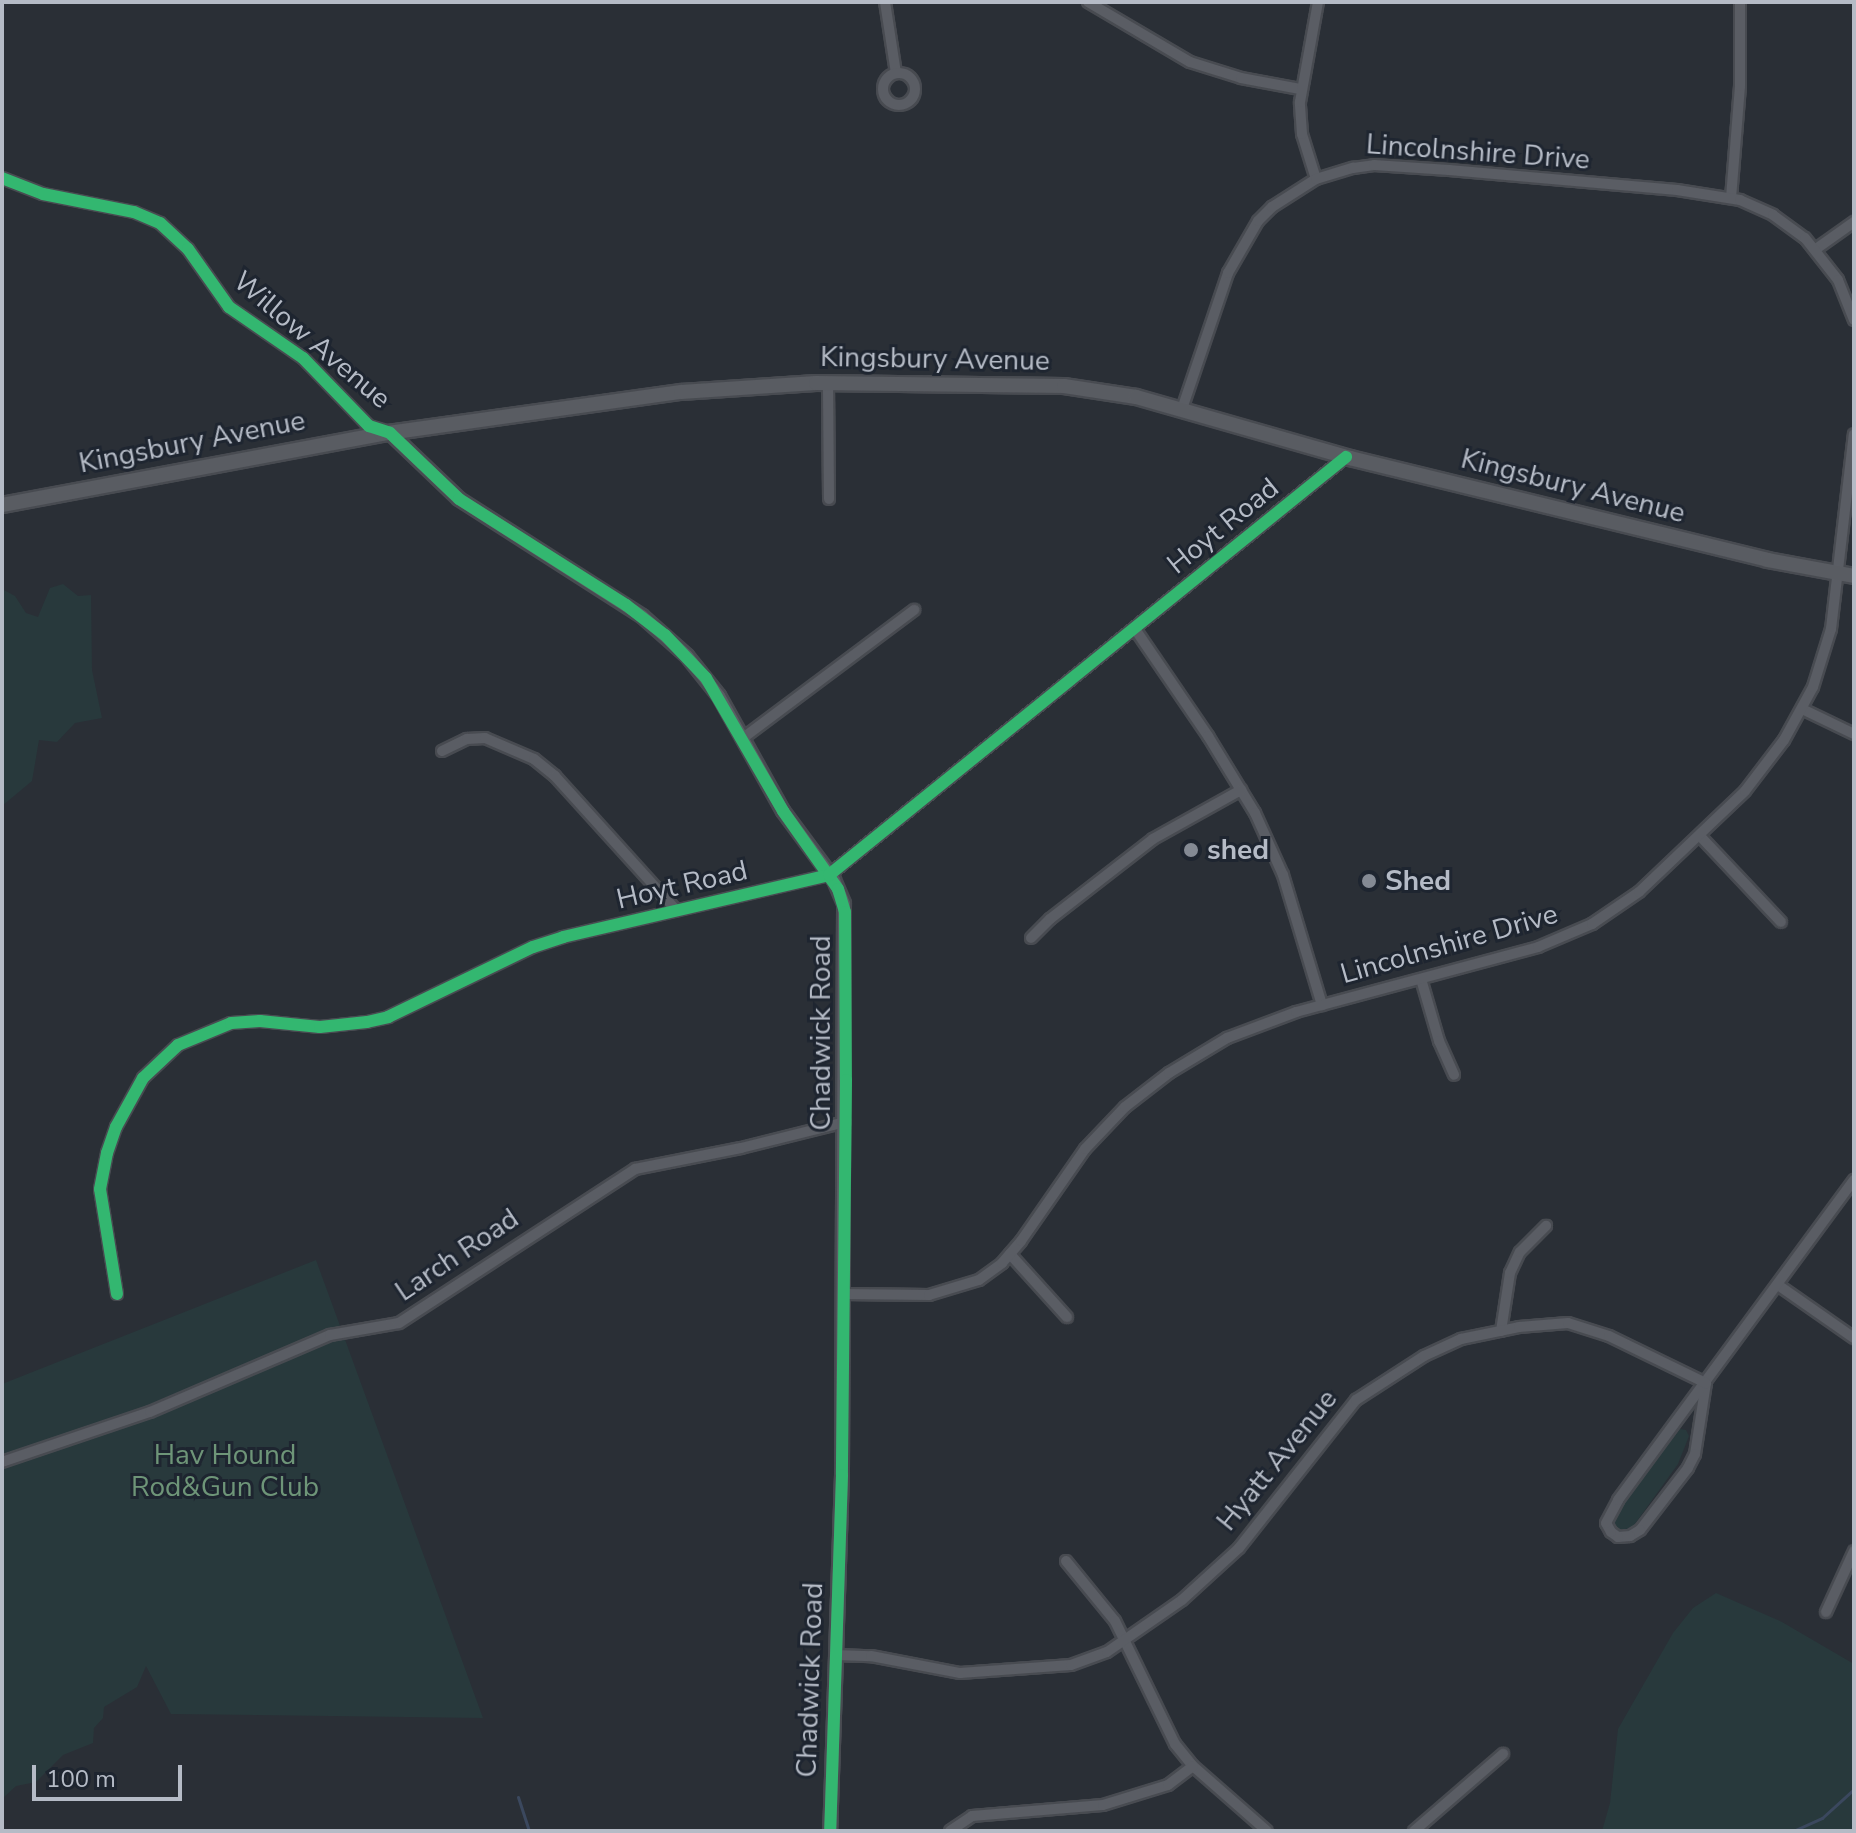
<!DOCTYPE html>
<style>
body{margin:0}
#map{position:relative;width:1856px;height:1833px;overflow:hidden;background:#2a2f36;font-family:"Nunito Sans",sans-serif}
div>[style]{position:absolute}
.green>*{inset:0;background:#28393c}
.stream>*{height:3px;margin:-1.5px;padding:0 1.5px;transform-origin:1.5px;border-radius:1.5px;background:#3b485e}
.roads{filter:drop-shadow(2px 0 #484b51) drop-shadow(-2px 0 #484b51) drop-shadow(0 2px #484b51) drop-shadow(0 -2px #484b51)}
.minor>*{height:10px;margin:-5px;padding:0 5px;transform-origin:5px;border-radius:5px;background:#5a5d64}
.minor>.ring{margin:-5px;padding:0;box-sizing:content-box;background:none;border:10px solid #5a5d64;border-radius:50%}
.tertiary>*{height:12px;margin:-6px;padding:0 6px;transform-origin:6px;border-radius:6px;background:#5a5d64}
.secondary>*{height:14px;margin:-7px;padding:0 7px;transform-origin:7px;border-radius:7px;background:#595c62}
.cycleway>*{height:12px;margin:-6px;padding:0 6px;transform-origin:6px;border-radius:6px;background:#33b770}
.dots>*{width:22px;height:22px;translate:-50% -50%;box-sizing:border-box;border:4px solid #1e2530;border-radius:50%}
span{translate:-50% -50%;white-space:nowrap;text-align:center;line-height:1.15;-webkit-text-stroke:6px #1e2530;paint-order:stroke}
.street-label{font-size:28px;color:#b5bbc6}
.poi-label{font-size:28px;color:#b5bbc6;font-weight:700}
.left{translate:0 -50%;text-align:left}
.park-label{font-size:28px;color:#6e9578}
.frame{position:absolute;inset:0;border:4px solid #b5bbc6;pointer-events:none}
.scale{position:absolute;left:32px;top:1765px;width:150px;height:36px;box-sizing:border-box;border:4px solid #b5bbc6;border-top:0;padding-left:10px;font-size:24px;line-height:28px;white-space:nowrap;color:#b5bbc6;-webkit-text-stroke:6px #1e2530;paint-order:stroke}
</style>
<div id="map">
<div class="green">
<div style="clip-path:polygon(63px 584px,78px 596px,91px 595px,92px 670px,102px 718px,75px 723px,57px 742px,39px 740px,32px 781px,2px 806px,2px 589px,15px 596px,26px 613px,38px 617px,50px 588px)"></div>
<div style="clip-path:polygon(316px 1260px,483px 1718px,171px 1714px,146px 1666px,137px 1687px,104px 1707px,103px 1718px,94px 1728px,93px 1743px,63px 1755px,36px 1782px,16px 1786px,2px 1799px,2px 1384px)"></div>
<div style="clip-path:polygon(1680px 1429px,1686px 1430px,1689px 1436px,1678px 1464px,1632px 1528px,1619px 1530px,1614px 1524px,1616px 1511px)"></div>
<div style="clip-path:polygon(1716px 1593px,1782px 1622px,1854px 1664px,1854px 1831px,1602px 1831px,1610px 1803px,1618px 1729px,1673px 1633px,1693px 1608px)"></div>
</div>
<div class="stream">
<div style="left:518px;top:1797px;width:36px;rotate:72deg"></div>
<div style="left:1793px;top:1831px;width:32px;rotate:-24deg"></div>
<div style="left:1822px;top:1818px;width:43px;rotate:-42.2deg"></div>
</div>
<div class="roads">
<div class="minor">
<div style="left:885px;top:2px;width:72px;rotate:81.2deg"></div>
<div style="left:1088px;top:2px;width:118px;rotate:30.5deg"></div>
<div style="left:1190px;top:62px;width:53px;rotate:17.4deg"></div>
<div style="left:1241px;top:78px;width:60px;rotate:10.6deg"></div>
<div class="ring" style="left:883px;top:73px;width:22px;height:22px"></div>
<div style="left:2px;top:178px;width:44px;rotate:21.3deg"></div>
<div style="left:43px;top:194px;width:93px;rotate:11.2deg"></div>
<div style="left:134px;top:212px;width:28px;rotate:23deg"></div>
<div style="left:160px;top:223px;width:38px;rotate:43deg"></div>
<div style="left:188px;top:249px;width:71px;rotate:54.7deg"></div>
<div style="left:229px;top:307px;width:90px;rotate:34.6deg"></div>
<div style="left:303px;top:358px;width:95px;rotate:45.9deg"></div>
<div style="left:369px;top:426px;width:18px;rotate:16deg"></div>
<div style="left:1316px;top:179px;width:47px;rotate:-107.3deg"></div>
<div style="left:1302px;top:134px;width:32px;rotate:-94deg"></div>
<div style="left:1300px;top:102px;width:102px;rotate:-79.8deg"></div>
<div style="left:1731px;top:198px;width:112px;rotate:-85.4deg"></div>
<div style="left:1740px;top:86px;width:84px;rotate:-90deg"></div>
<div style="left:1816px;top:249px;width:47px;rotate:-35.4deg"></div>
<div style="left:828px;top:383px;width:116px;rotate:89.5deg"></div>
<div style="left:1182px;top:409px;width:144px;rotate:-71.3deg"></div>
<div style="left:1228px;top:273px;width:60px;rotate:-60deg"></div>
<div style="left:1258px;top:221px;width:20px;rotate:-45deg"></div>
<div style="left:1272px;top:207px;width:52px;rotate:-32.5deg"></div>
<div style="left:1316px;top:179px;width:39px;rotate:-17deg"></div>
<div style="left:1353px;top:168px;width:21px;rotate:-8deg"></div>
<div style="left:1374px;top:165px;width:75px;rotate:3.8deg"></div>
<div style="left:1449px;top:170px;width:229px;rotate:5deg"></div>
<div style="left:1677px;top:190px;width:64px;rotate:9deg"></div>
<div style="left:1740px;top:200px;width:36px;rotate:24deg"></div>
<div style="left:1773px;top:215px;width:39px;rotate:36deg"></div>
<div style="left:1805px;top:238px;width:53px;rotate:51.8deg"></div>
<div style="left:1838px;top:280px;width:43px;rotate:68.2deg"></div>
<div style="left:1135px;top:629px;width:130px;rotate:55.7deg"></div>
<div style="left:1208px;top:736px;width:90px;rotate:58.6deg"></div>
<div style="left:1255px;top:813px;width:68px;rotate:65.7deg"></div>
<div style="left:1283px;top:875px;width:136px;rotate:73.3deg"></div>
<div style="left:1802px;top:709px;width:58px;rotate:25.7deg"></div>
<div style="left:743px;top:738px;width:214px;rotate:-36.8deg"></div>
<div style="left:442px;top:751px;width:28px;rotate:-26deg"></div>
<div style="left:467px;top:739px;width:18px;rotate:-3deg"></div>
<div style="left:485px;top:738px;width:53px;rotate:23.2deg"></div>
<div style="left:534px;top:759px;width:27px;rotate:39deg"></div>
<div style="left:555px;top:776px;width:181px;rotate:47.9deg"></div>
<div style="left:1700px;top:836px;width:118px;rotate:46.7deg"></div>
<div style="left:1031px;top:938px;width:27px;rotate:-45deg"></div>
<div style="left:1050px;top:919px;width:130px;rotate:-37.8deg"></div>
<div style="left:1153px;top:839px;width:101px;rotate:-29.1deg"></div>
<div style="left:1421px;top:979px;width:65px;rotate:73.8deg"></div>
<div style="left:1439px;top:1041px;width:37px;rotate:66deg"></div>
<div style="left:1010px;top:1254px;width:85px;rotate:47.9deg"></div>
<div style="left:1778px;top:1285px;width:93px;rotate:34.9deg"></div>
<div style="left:117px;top:1294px;width:106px;rotate:-99.2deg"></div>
<div style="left:100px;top:1189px;width:37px;rotate:-79deg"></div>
<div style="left:107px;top:1153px;width:28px;rotate:-71deg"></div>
<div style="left:116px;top:1127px;width:56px;rotate:-61.1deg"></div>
<div style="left:143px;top:1078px;width:48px;rotate:-43.3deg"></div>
<div style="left:178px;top:1045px;width:57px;rotate:-22.5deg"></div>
<div style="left:231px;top:1023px;width:29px;rotate:-4deg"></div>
<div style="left:260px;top:1021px;width:60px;rotate:5.7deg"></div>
<div style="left:320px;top:1027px;width:47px;rotate:-6.1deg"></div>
<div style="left:367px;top:1022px;width:22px;rotate:-13deg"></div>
<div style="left:388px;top:1017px;width:161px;rotate:-25.8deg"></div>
<div style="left:533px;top:947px;width:32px;rotate:-18deg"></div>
<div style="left:563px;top:937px;width:273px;rotate:-13.1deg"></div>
<div style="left:829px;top:875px;width:665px;rotate:-38.96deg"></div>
<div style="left:843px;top:1294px;width:86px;rotate:0.7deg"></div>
<div style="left:929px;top:1295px;width:52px;rotate:-16.7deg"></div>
<div style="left:979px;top:1280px;width:29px;rotate:-36deg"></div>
<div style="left:1002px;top:1263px;width:29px;rotate:-49deg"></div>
<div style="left:1021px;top:1241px;width:112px;rotate:-55.2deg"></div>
<div style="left:1085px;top:1149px;width:58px;rotate:-46.4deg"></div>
<div style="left:1125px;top:1107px;width:56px;rotate:-37.7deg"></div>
<div style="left:1169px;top:1073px;width:68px;rotate:-31.1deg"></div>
<div style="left:1227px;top:1038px;width:74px;rotate:-20.6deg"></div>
<div style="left:1296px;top:1012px;width:251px;rotate:-15deg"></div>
<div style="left:1538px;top:947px;width:59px;rotate:-23.1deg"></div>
<div style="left:1592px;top:924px;width:57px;rotate:-34.2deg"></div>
<div style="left:1639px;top:892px;width:146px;rotate:-43.6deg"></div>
<div style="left:1745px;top:791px;width:64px;rotate:-52.6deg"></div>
<div style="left:1784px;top:740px;width:60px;rotate:-61.3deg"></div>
<div style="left:1813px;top:687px;width:61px;rotate:-72.8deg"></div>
<div style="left:1831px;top:629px;width:196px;rotate:-83.3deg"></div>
<div style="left:1501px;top:1331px;width:59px;rotate:-81.2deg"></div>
<div style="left:1510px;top:1273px;width:23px;rotate:-65deg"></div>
<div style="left:1520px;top:1252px;width:37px;rotate:-45deg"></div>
<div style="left:1706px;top:1383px;width:72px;rotate:98.8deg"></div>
<div style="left:1695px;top:1454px;width:16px;rotate:117deg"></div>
<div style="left:1688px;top:1468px;width:78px;rotate:127.7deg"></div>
<div style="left:1640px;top:1530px;width:12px;rotate:149deg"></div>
<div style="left:1630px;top:1536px;width:12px;rotate:175deg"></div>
<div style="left:1618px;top:1537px;width:9px;rotate:-144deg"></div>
<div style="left:1611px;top:1532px;width:10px;rotate:-119deg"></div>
<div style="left:1606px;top:1523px;width:26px;rotate:-62deg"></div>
<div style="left:1618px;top:1500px;width:398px;rotate:-53.6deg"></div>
<div style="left:2px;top:1462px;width:156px;rotate:-18.7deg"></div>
<div style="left:150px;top:1412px;width:196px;rotate:-23.2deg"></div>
<div style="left:330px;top:1335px;width:70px;rotate:-9.9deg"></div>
<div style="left:399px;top:1323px;width:282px;rotate:-33.1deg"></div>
<div style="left:635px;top:1169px;width:108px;rotate:-11.2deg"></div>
<div style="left:741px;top:1148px;width:107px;rotate:-14deg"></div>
<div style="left:1066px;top:1561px;width:77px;rotate:50.8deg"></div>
<div style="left:1115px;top:1621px;width:137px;rotate:64deg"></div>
<div style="left:1175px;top:1744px;width:28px;rotate:51deg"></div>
<div style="left:1193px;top:1766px;width:98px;rotate:41.3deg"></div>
<div style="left:1826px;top:1612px;width:67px;rotate:-65.3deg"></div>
<div style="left:835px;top:1655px;width:36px;rotate:2deg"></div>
<div style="left:871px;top:1656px;width:91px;rotate:10.8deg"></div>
<div style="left:960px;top:1673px;width:111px;rotate:-4.1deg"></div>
<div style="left:1071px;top:1665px;width:38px;rotate:-20deg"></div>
<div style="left:1107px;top:1652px;width:91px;rotate:-34.7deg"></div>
<div style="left:1182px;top:1600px;width:77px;rotate:-42.4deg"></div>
<div style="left:1239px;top:1548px;width:189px;rotate:-51.7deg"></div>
<div style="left:1356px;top:1400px;width:81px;rotate:-32.9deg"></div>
<div style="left:1424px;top:1356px;width:41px;rotate:-24.7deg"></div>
<div style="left:1461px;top:1339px;width:59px;rotate:-11.7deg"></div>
<div style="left:1519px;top:1327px;width:49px;rotate:-4.7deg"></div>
<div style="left:1568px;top:1323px;width:43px;rotate:17.6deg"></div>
<div style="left:1609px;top:1336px;width:108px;rotate:25.9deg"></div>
<div style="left:950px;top:1831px;width:27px;rotate:-34deg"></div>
<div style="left:972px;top:1816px;width:131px;rotate:-4.8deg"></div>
<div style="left:1103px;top:1805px;width:68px;rotate:-17.1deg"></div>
<div style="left:1168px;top:1785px;width:31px;rotate:-37deg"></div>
<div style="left:1414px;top:1831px;width:118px;rotate:-40.9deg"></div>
</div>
<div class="tertiary">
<div style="left:390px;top:433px;width:95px;rotate:43.7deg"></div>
<div style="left:459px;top:499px;width:217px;rotate:32.6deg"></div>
<div style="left:642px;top:616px;width:60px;rotate:41.6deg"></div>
<div style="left:687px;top:656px;width:51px;rotate:51.3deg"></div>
<div style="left:719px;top:696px;width:132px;rotate:60.9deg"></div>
<div style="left:783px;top:811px;width:86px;rotate:53.5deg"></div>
<div style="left:834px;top:880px;width:26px;rotate:67deg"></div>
<div style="left:844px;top:904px;width:571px;rotate:90.2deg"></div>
<div style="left:842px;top:1475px;width:356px;rotate:91.9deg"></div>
</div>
<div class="secondary">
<div style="left:2px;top:505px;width:386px;rotate:-10.6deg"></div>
<div style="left:381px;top:434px;width:303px;rotate:-8deg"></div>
<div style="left:681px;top:392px;width:135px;rotate:-3.8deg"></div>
<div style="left:816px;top:383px;width:248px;rotate:0.7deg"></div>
<div style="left:1064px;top:386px;width:73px;rotate:8.7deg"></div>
<div style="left:1136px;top:397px;width:223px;rotate:15.9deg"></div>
<div style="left:1350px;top:458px;width:429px;rotate:13.7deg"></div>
<div style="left:1767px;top:560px;width:88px;rotate:10.4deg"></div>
</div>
</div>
<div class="cycleway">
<div style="left:2px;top:178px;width:44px;rotate:21.3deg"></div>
<div style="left:43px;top:194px;width:93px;rotate:11.2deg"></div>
<div style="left:134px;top:212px;width:28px;rotate:23deg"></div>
<div style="left:160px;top:223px;width:38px;rotate:43deg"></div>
<div style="left:188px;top:249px;width:71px;rotate:54.7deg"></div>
<div style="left:229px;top:307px;width:90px;rotate:34.6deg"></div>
<div style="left:303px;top:358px;width:95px;rotate:45.9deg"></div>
<div style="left:369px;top:426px;width:22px;rotate:18deg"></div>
<div style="left:390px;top:433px;width:95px;rotate:43.7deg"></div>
<div style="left:459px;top:499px;width:198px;rotate:32.4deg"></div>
<div style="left:626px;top:605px;width:49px;rotate:37.6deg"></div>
<div style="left:665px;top:635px;width:59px;rotate:46.4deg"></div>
<div style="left:706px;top:678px;width:154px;rotate:59.9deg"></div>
<div style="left:783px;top:811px;width:95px;rotate:54.8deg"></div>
<div style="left:838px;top:889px;width:24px;rotate:73deg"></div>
<div style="left:845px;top:912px;width:168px;rotate:89.7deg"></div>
<div style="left:846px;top:1080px;width:395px;rotate:90.6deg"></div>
<div style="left:842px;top:1475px;width:356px;rotate:91.9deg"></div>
<div style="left:117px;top:1294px;width:106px;rotate:-99.2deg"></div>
<div style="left:100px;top:1189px;width:37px;rotate:-79deg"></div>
<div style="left:107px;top:1153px;width:28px;rotate:-71deg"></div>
<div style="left:116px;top:1127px;width:56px;rotate:-61.1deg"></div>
<div style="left:143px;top:1078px;width:48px;rotate:-43.3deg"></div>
<div style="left:178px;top:1045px;width:57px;rotate:-22.5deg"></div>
<div style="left:231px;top:1023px;width:29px;rotate:-4deg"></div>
<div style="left:260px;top:1021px;width:60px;rotate:5.7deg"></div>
<div style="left:320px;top:1027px;width:47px;rotate:-6.1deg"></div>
<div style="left:367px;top:1022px;width:22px;rotate:-13deg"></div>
<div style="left:388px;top:1017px;width:161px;rotate:-25.8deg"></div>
<div style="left:533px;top:947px;width:32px;rotate:-18deg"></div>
<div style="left:563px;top:937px;width:273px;rotate:-13.1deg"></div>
<div style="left:829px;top:875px;width:665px;rotate:-38.96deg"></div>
</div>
<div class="dots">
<div style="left:1191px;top:850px;background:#848a94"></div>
<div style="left:1369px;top:881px;background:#848a94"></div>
</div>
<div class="street-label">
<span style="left:1478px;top:152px;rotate:4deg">Lincolnshire Drive</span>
<span style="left:312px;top:340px;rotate:40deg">Willow Avenue</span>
<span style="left:935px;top:359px;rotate:1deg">Kingsbury Avenue</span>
<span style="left:192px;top:442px;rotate:-11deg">Kingsbury Avenue</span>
<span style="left:1573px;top:486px;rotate:14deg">Kingsbury Avenue</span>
<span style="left:1223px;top:526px;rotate:-39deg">Hoyt Road</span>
<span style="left:682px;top:885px;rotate:-13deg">Hoyt Road</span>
<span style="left:1449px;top:944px;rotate:-16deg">Lincolnshire Drive</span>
<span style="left:821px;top:1033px;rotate:-90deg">Chadwick Road</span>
<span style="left:457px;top:1255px;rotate:-34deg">Larch Road</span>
<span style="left:1277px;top:1460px;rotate:-51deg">Hyatt Avenue</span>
<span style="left:810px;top:1680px;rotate:-88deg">Chadwick Road</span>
</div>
<div class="poi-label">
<span class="left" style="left:1207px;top:850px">shed</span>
<span class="left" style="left:1385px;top:881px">Shed</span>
</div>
<div class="park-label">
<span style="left:225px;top:1471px">Hav Hound<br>Rod&amp;Gun Club</span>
</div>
<div class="frame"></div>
<div class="scale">100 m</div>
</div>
